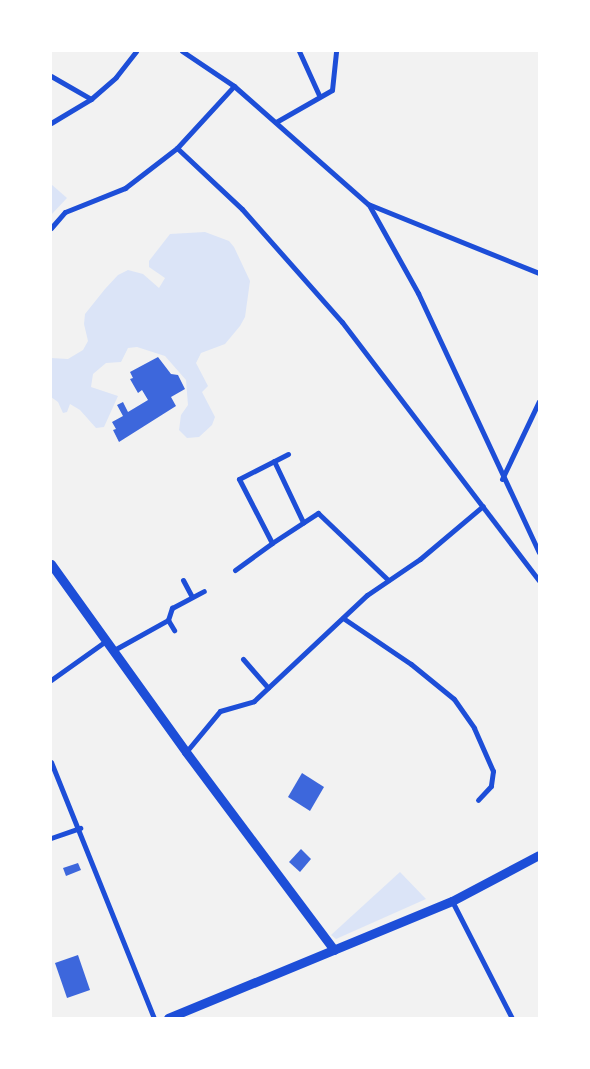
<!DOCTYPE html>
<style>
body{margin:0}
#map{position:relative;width:590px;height:1069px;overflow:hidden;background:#f2f2f2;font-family:"Fira Sans Condensed",sans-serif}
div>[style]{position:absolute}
.green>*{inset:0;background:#dbe4f7}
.building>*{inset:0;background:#3d67dc}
.minor>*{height:5px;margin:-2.5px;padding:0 2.5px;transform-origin:2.5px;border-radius:2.5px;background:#1d4ed8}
.tertiary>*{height:9px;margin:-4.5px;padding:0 4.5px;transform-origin:4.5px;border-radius:4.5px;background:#1d4ed8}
span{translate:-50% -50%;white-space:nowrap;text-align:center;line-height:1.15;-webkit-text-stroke:5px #fff;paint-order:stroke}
.frame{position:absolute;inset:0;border:52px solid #fff;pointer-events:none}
</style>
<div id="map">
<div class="green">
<div style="clip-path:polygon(51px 184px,67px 198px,51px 215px)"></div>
<div style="clip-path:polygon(205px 232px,229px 241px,234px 247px,250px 281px,245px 317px,240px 326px,225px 344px,201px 353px,196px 363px,208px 386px,202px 392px,215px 417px,212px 425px,199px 437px,187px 438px,179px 430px,181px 415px,188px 405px,186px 380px,165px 356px,137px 347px,128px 348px,121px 362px,106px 363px,93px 374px,91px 387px,118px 396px,104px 427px,96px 428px,80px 410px,70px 404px,67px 412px,63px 413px,58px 402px,51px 397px,51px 358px,68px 359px,83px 350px,88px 341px,84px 324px,85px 314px,105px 289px,118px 275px,128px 270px,143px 274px,159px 288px,165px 278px,149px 267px,149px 261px,170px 234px)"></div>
<div style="clip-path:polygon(400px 872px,426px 899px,336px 939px,331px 935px)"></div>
</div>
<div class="building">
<div style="clip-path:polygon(158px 357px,171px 374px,178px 375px,185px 389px,171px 397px,176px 406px,119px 442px,113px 430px,116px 429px,112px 422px,123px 416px,117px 405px,123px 402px,128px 412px,148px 400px,142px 390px,138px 393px,130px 379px,133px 378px,130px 372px)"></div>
<div style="clip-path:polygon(302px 773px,324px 787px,310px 811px,288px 797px)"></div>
<div style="clip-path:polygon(301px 849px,311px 859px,300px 872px,289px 862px)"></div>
<div style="clip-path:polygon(78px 863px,81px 870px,66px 876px,63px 868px)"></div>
<div style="clip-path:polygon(78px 955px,90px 990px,67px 998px,55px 963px)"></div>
</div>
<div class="minor">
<div style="left:182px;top:51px;width:63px;rotate:33.9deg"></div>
<div style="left:234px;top:86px;width:179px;rotate:41.4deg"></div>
<div style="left:368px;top:204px;width:184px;rotate:22deg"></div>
<div style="left:299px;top:51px;width:48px;rotate:65.6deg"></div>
<div style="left:51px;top:76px;width:46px;rotate:29.9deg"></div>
<div style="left:276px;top:122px;width:64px;rotate:-29.7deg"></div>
<div style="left:332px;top:90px;width:39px;rotate:-84deg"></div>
<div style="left:51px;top:123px;width:47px;rotate:-31deg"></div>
<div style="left:91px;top:99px;width:33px;rotate:-41deg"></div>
<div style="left:116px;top:77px;width:33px;rotate:-52deg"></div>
<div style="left:177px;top:148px;width:89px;rotate:43.2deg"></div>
<div style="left:242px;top:209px;width:151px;rotate:48.5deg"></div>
<div style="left:342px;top:322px;width:325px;rotate:52.7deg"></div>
<div style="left:369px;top:205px;width:101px;rotate:60.9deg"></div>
<div style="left:418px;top:293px;width:286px;rotate:65deg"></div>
<div style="left:51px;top:228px;width:21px;rotate:-49deg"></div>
<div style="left:65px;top:212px;width:65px;rotate:-21.8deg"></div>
<div style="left:125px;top:188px;width:66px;rotate:-37.6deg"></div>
<div style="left:177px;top:148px;width:84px;rotate:-47.4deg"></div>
<div style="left:288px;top:454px;width:55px;rotate:153deg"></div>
<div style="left:239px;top:479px;width:72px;rotate:62.7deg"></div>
<div style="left:272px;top:543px;width:55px;rotate:-33.1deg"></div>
<div style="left:318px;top:513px;width:97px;rotate:43.7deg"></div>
<div style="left:274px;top:461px;width:68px;rotate:64.6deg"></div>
<div style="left:502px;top:479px;width:86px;rotate:-64.6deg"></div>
<div style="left:235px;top:570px;width:46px;rotate:-36.1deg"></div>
<div style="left:183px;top:580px;width:19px;rotate:62deg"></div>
<div style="left:343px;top:618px;width:82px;rotate:34.1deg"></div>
<div style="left:411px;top:664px;width:55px;rotate:39.1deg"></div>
<div style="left:454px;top:699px;width:35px;rotate:55deg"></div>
<div style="left:474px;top:728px;width:47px;rotate:66.2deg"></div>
<div style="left:493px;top:771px;width:15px;rotate:98deg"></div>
<div style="left:491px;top:786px;width:19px;rotate:133deg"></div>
<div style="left:168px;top:620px;width:12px;rotate:59deg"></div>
<div style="left:114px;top:650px;width:62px;rotate:-29.1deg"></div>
<div style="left:168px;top:620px;width:13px;rotate:-72deg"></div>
<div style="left:172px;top:608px;width:36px;rotate:-28deg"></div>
<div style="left:243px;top:659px;width:38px;rotate:49deg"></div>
<div style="left:51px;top:680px;width:69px;rotate:-35.5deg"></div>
<div style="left:186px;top:752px;width:53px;rotate:-50.3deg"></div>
<div style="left:220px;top:711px;width:35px;rotate:-16deg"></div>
<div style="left:254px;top:701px;width:155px;rotate:-43.2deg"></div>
<div style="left:367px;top:595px;width:64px;rotate:-34.2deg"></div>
<div style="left:420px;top:559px;width:82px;rotate:-40.1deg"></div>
<div style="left:51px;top:762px;width:276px;rotate:68.1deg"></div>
<div style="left:51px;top:838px;width:31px;rotate:-19deg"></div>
<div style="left:452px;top:901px;width:131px;rotate:62.9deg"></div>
</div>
<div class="tertiary">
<div style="left:51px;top:564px;width:231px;rotate:54.3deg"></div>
<div style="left:186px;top:752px;width:247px;rotate:53.2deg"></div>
<div style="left:168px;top:1018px;width:307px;rotate:-22.4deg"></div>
<div style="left:452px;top:901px;width:98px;rotate:-27.9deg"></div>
</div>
<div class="frame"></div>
</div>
